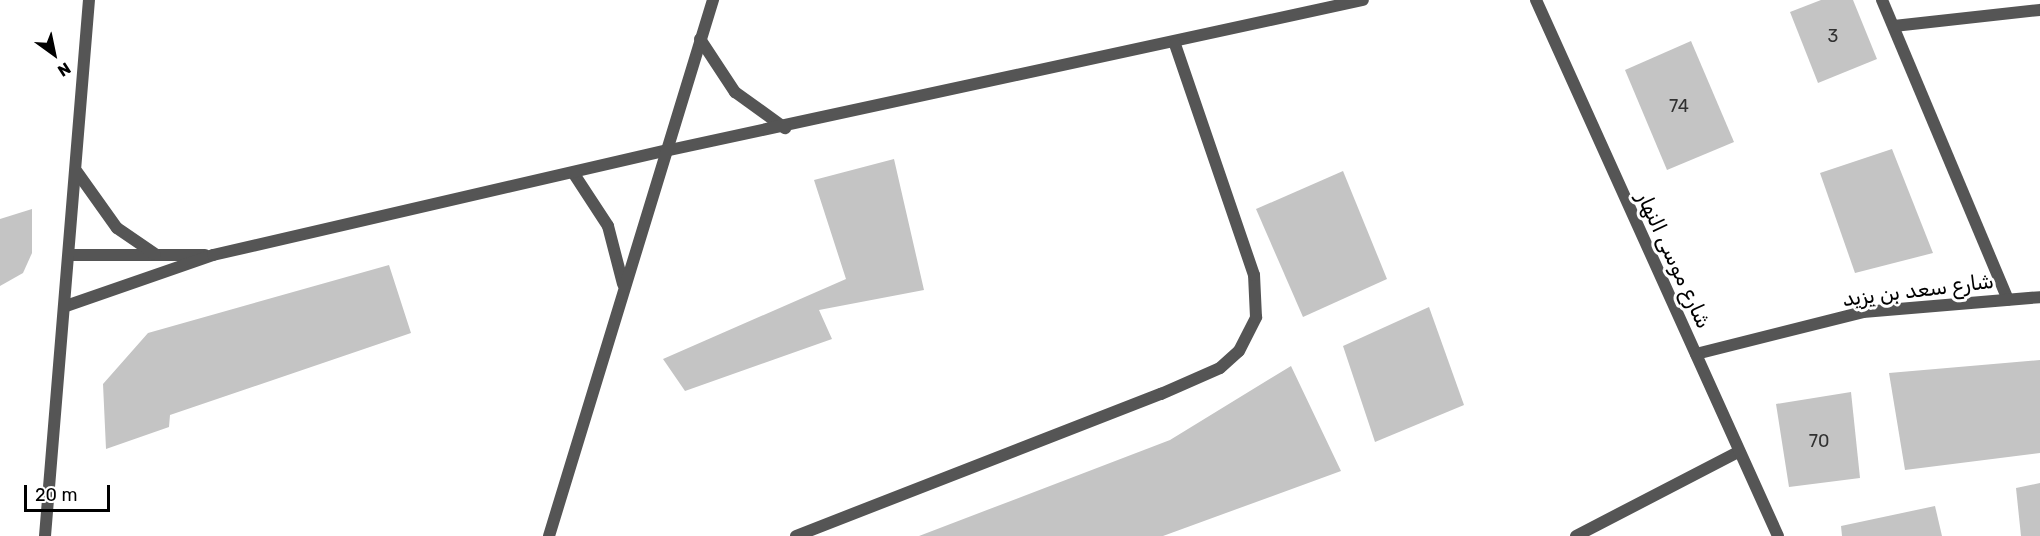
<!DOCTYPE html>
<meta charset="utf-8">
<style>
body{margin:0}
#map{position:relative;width:2040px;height:536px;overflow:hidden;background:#fff;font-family:Rubik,"Noto Sans Arabic",sans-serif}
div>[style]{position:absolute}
.building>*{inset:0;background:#c4c4c4}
.minor>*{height:12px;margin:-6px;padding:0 6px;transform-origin:6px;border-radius:6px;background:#555}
.tertiary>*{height:12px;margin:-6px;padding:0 6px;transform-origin:6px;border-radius:6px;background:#555}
span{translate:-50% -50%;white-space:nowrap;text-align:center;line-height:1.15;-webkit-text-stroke:6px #fff;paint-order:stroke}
.number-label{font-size:18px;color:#313131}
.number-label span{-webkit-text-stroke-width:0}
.street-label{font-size:21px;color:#000}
.north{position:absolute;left:24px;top:24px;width:60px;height:60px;-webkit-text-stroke:4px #fff;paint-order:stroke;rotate:147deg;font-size:16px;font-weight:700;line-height:24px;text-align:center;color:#000}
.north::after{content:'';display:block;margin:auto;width:21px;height:27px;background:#000;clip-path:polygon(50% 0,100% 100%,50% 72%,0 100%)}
.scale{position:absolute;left:24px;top:485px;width:86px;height:27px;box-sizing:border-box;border:3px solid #000;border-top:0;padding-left:8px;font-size:18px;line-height:21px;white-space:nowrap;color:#000;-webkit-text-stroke:4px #fff;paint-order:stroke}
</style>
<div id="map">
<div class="building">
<div style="clip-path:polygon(1821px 0,1853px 0,1877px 59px,1818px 83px,1790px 12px)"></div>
<div style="clip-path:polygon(1691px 41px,1734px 142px,1667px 170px,1625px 70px)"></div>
<div style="clip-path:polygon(1892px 149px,1933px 253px,1855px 273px,1820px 173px)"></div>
<div style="clip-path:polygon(894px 159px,924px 290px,819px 310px,832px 339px,685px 391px,663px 359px,846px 279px,814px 180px)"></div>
<div style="clip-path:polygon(1343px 171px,1387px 279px,1303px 317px,1256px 209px)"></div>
<div style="clip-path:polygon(32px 209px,32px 253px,23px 273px,0 286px,0 219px)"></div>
<div style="clip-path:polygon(389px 265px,411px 333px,170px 415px,169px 427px,106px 449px,103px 384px,148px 333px)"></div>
<div style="clip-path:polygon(1429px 307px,1464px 405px,1375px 442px,1343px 346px)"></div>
<div style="clip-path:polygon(2040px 360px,2040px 453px,1905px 470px,1889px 373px)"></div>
<div style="clip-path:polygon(1291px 366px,1341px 471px,1163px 536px,919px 536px,1170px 440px)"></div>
<div style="clip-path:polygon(1851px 392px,1860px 478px,1789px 487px,1776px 404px)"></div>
<div style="clip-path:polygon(2040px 483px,2040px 536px,2021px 536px,2016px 488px)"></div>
<div style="clip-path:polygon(1935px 506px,1942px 536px,1842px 536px,1841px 526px)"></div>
</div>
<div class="minor">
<div style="left:1882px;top:0;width:325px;rotate:67.2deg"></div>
<div style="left:1894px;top:26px;width:147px;rotate:-6.3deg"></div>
<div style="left:700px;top:39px;width:64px;rotate:56.6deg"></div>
<div style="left:735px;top:92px;width:62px;rotate:35.8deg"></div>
<div style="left:574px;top:174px;width:62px;rotate:56.8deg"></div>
<div style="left:608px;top:226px;width:60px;rotate:75.5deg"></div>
<div style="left:71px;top:255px;width:134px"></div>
<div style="left:66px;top:306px;width:156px;rotate:-19.1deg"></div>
<div style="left:213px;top:255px;width:464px;rotate:-13deg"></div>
<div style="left:665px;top:151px;width:714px;rotate:-12.21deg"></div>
<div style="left:1696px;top:354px;width:172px;rotate:-14.1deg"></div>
<div style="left:1863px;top:312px;width:178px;rotate:-4.8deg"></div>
<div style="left:549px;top:536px;width:561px;rotate:-72.99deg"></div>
<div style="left:796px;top:536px;width:392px;rotate:-21.3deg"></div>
<div style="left:1161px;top:394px;width:64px;rotate:-23.8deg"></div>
<div style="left:1220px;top:368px;width:25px;rotate:-42deg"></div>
<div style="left:1239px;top:351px;width:38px;rotate:-63deg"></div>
<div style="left:1256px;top:317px;width:42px;rotate:-92.7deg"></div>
<div style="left:1254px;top:275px;width:244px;rotate:-108.9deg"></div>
<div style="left:1576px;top:536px;width:182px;rotate:-27.4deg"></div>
</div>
<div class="tertiary">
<div style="left:1536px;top:0;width:588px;rotate:65.7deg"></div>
<div style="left:77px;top:172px;width:69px;rotate:54.5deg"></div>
<div style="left:117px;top:228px;width:46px;rotate:34.4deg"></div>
<div style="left:45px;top:536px;width:538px;rotate:-85.31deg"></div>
</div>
<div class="number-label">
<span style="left:1833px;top:36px">3</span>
<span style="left:1679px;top:106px">74</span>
<span style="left:1819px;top:441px">70</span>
</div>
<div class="street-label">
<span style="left:1674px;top:260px;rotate:65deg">شارع موسى النهار</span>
<span style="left:1918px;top:290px;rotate:-7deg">شارع سعد بن يزيد</span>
</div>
<div class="north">N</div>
<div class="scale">20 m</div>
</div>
